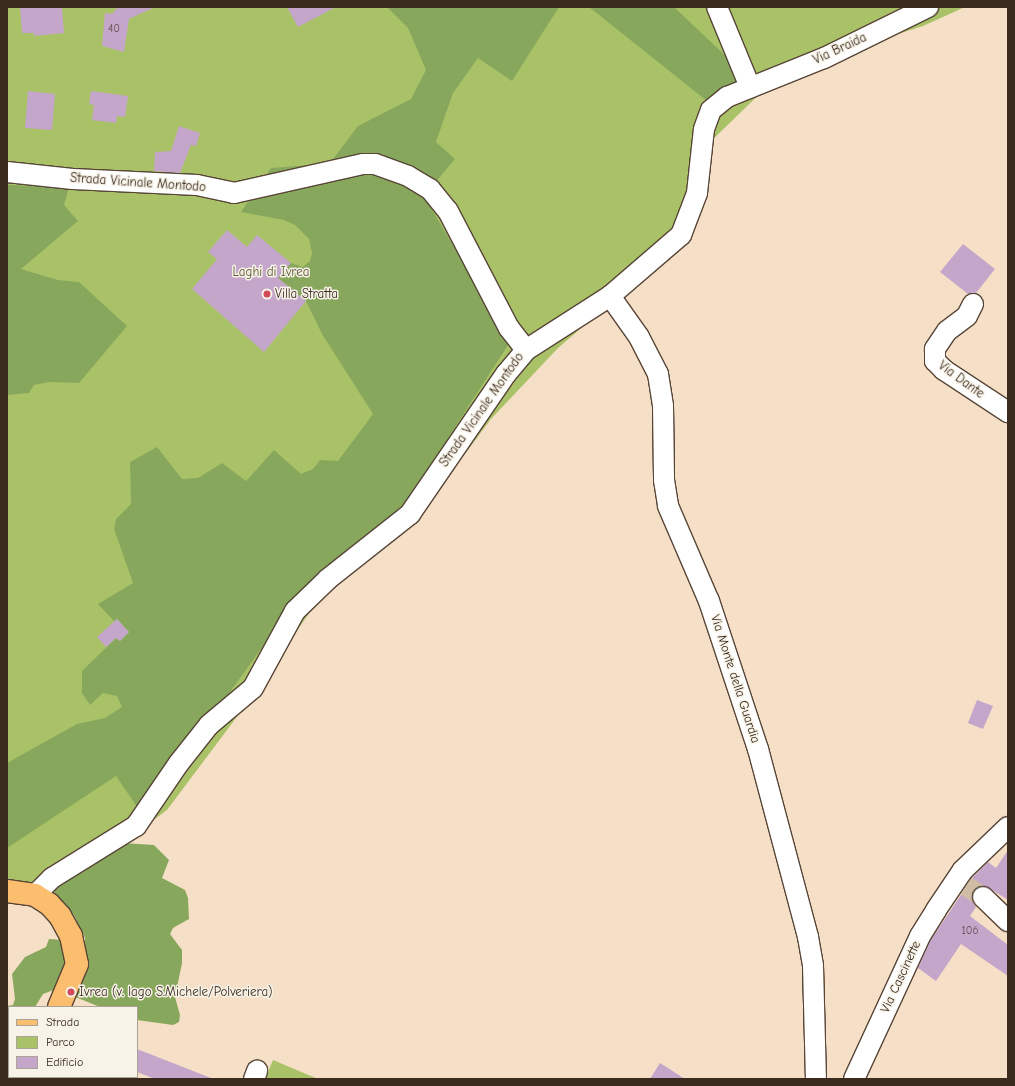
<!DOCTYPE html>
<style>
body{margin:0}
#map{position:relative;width:1015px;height:1086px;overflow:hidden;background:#f5dfc6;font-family:"Comic Neue",sans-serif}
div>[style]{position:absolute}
.green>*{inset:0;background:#aac267}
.forest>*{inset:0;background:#87a85c}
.building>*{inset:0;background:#c5a6cb}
.minor-tunnel>*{height:20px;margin-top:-10px;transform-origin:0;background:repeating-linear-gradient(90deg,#d0bba4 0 20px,transparent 0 30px)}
.roads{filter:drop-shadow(1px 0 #574537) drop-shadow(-1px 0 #574537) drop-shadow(0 1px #574537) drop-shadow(0 -1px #574537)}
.minor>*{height:20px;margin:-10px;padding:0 10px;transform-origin:10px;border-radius:10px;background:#fff}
.major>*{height:22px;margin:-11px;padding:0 11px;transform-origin:11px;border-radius:11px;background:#fbbd6e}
.dots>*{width:11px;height:11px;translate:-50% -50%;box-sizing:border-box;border:2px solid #f7f3e8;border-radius:50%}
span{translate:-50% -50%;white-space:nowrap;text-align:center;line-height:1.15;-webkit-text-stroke:3px #f7f3e8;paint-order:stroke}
.number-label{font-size:11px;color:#5e4949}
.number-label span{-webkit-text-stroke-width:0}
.street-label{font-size:13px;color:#3b2a1e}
.park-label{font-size:13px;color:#5c5834}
.poi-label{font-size:13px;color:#3b2a1e}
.left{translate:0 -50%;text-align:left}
.frame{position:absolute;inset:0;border:8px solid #3b2a1e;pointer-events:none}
.legend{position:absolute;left:8px;top:1006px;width:130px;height:72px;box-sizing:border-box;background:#f7f3e8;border:1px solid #aca397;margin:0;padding:5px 7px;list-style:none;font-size:12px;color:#3b2a1e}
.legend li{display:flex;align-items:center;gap:8px;height:20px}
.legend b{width:20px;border:1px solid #aca397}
</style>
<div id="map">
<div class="green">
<div style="clip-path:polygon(7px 7px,965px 7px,923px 26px,848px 50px,774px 80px,709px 143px,684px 231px,642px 276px,558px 348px,491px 419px,420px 514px,314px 606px,248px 702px,167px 810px,72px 880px,7px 895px)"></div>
<div style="clip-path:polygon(273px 1060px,318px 1079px,265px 1079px)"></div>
</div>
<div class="forest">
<div style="clip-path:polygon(387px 7px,559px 7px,512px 81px,478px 58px,453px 93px,436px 142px,455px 159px,424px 196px,510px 342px,408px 500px,303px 591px,142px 814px,116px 776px,7px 848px,7px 763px,77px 724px,105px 718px,122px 707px,117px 696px,103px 693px,90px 705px,82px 693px,82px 671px,116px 638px,120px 641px,129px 632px,117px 619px,114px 621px,98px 604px,133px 583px,114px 529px,116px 519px,131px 504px,130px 462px,157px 447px,182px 479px,198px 478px,222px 463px,246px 481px,274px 450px,301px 474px,313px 469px,320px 460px,338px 461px,373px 414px,322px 334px,306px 301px,278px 278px,291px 263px,303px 267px,310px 261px,312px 253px,309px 239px,295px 225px,284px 220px,241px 212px,271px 168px,323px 164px,333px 159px,358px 126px,411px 99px,426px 70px,408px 28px)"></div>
<div style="clip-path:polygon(589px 7px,674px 7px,730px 60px,740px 83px,707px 101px)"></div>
<div style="clip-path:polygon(7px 185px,69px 187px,64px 205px,78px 221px,21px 269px,58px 280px,79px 282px,127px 326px,79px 383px,49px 382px,34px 385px,29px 393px,7px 395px)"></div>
<div style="clip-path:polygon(122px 843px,154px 845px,169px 860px,162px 878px,185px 890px,188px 898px,189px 919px,173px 928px,170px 934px,182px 950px,182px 963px,175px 997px,180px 1015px,179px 1022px,173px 1025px,137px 1020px,137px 1007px,100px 1007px,73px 996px,85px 965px,85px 938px,74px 915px,56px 898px,53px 887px)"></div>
<div style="clip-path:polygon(49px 939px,64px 940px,66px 960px,59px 988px,43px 994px,35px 1007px,9px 1007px,9px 1020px,7px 1020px,7px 1006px,13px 1005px,15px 999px,12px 974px,25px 957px,46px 947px)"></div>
</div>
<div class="building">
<div style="clip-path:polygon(20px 7px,62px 7px,64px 33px,34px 36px,34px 33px,22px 33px)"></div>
<div style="clip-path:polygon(118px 7px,155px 7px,129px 19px,124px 52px,102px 46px,105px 13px,112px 14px)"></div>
<div style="clip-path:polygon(287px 7px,336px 7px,298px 27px)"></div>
<div style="clip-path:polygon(28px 91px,55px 94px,52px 130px,25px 128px)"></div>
<div style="clip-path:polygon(91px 91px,128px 96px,125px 117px,117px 116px,116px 123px,92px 120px,94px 105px,89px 104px)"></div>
<div style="clip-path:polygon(179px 126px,200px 133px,196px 146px,191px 145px,180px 173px,154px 171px,155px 152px,171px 151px)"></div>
<div style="clip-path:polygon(227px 230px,247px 247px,257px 235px,291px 263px,278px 278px,306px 301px,264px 352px,192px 289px,217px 259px,208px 252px)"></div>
<div style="clip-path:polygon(963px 244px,995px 269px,976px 293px,968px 294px,940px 272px)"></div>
<div style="clip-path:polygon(117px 619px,129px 632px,120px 641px,116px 638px,106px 647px,97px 637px)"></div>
<div style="clip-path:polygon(977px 700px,993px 706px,983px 729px,968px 723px)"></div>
<div style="clip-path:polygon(1008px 850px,1008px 900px,986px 886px,979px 886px,972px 894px,972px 901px,976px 907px,970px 916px,1008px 945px,1008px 976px,961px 944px,936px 981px,918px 968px,930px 941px,973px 877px,988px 862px,996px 868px)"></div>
<div style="clip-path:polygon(137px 1049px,211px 1078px,211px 1079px,155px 1079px,137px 1072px)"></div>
<div style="clip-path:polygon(660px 1063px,685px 1079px,650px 1079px)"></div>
</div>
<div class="minor-tunnel">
<div style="left:966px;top:886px;width:20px;rotate:33deg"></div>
</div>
<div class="roads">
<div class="minor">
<div style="left:717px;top:7px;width:87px;rotate:67.6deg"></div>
<div style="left:7px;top:172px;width:66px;rotate:6.1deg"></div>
<div style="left:73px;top:179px;width:124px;rotate:2.8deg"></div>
<div style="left:197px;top:185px;width:38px;rotate:12deg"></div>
<div style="left:234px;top:193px;width:132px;rotate:-12.7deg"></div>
<div style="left:363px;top:164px;width:12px"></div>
<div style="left:375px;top:164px;width:35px;rotate:20deg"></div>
<div style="left:408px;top:176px;width:26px;rotate:31deg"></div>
<div style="left:430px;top:189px;width:28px;rotate:51deg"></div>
<div style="left:448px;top:211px;width:132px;rotate:62.5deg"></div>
<div style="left:509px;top:328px;width:28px;rotate:52deg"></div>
<div style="left:610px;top:296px;width:50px;rotate:54.7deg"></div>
<div style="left:639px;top:337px;width:42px;rotate:62.8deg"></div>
<div style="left:658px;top:374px;width:32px;rotate:81deg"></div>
<div style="left:663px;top:406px;width:74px;rotate:89.2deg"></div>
<div style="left:664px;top:480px;width:26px;rotate:81deg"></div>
<div style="left:668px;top:506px;width:103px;rotate:66.7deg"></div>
<div style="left:709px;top:601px;width:156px;rotate:71.7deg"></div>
<div style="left:758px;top:749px;width:195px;rotate:75.1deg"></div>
<div style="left:808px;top:937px;width:29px;rotate:80deg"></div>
<div style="left:813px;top:966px;width:113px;rotate:88.5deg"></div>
<div style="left:973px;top:304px;width:13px;rotate:117deg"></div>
<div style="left:967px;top:316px;width:25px;rotate:143deg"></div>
<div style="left:947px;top:331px;width:22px;rotate:124deg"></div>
<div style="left:935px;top:349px;width:12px;rotate:90deg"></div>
<div style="left:935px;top:361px;width:13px;rotate:45deg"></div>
<div style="left:944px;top:370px;width:77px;rotate:33.3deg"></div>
<div style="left:35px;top:895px;width:24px;rotate:-45deg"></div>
<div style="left:52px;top:878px;width:99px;rotate:-31.8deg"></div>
<div style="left:136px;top:826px;width:76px;rotate:-55.7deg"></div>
<div style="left:179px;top:763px;width:48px;rotate:-51.7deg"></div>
<div style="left:209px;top:725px;width:57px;rotate:-40.1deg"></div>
<div style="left:253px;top:688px;width:88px;rotate:-61.4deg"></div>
<div style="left:295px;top:611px;width:46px;rotate:-44.1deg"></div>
<div style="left:328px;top:579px;width:105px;rotate:-38.4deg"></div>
<div style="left:410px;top:514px;width:170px;rotate:-55.6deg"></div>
<div style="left:506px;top:374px;width:31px;rotate:-50deg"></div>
<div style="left:526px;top:350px;width:100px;rotate:-32.7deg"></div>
<div style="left:610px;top:296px;width:94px;rotate:-40.7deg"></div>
<div style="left:681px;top:235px;width:45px;rotate:-69.1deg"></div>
<div style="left:697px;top:193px;width:64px;rotate:-83.8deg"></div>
<div style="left:704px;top:129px;width:20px;rotate:-70deg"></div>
<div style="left:711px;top:110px;width:21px;rotate:-39deg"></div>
<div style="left:727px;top:97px;width:105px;rotate:-21.9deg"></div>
<div style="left:824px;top:58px;width:116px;rotate:-26.1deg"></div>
<div style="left:983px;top:897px;width:35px;rotate:44deg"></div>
<div style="left:254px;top:1079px;width:9px;rotate:-69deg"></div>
<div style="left:854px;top:1079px;width:157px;rotate:-65.2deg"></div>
<div style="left:920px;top:936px;width:31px;rotate:-58deg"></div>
<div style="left:936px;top:910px;width:48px;rotate:-56deg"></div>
<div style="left:963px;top:870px;width:62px;rotate:-43.7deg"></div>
</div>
<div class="major">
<div style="left:7px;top:891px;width:28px;rotate:8deg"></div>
<div style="left:35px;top:895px;width:17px;rotate:33deg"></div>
<div style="left:49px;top:904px;width:16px;rotate:47deg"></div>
<div style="left:60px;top:916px;width:23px;rotate:61deg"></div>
<div style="left:71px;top:936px;width:29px;rotate:78deg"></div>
<div style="left:77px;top:964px;width:47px;rotate:112.7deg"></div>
<div style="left:31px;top:1079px;width:2px;rotate:-63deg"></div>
</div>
</div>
<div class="dots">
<div style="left:267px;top:294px;background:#d1495b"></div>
<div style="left:71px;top:992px;background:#d1495b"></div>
</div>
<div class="number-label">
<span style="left:114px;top:29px">40</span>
<span style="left:970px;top:931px">106</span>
</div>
<div class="street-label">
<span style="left:840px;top:49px;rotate:-25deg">Via Braida</span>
<span style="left:138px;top:183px;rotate:4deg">Strada Vicinale Montodo</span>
<span style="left:961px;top:380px;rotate:36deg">Via Dante</span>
<span style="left:482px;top:410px;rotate:-55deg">Strada Vicinale Montodo</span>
<span style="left:735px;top:679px;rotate:72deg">Via Monte della Guardia</span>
<span style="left:901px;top:977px;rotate:-65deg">Via Cascinette</span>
</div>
<div class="park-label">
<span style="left:271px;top:272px">Laghi di Ivrea</span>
</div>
<div class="poi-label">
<span class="left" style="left:275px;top:294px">Villa Stratta</span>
<span class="left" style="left:79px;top:992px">Ivrea (v. lago S.Michele/Polveriera)</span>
</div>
<div class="frame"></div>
<ul class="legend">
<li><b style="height:5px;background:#fbbd6e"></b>Strada</li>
<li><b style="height:11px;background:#aac267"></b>Parco</li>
<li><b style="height:11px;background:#c5a6cb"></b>Edificio</li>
</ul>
</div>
